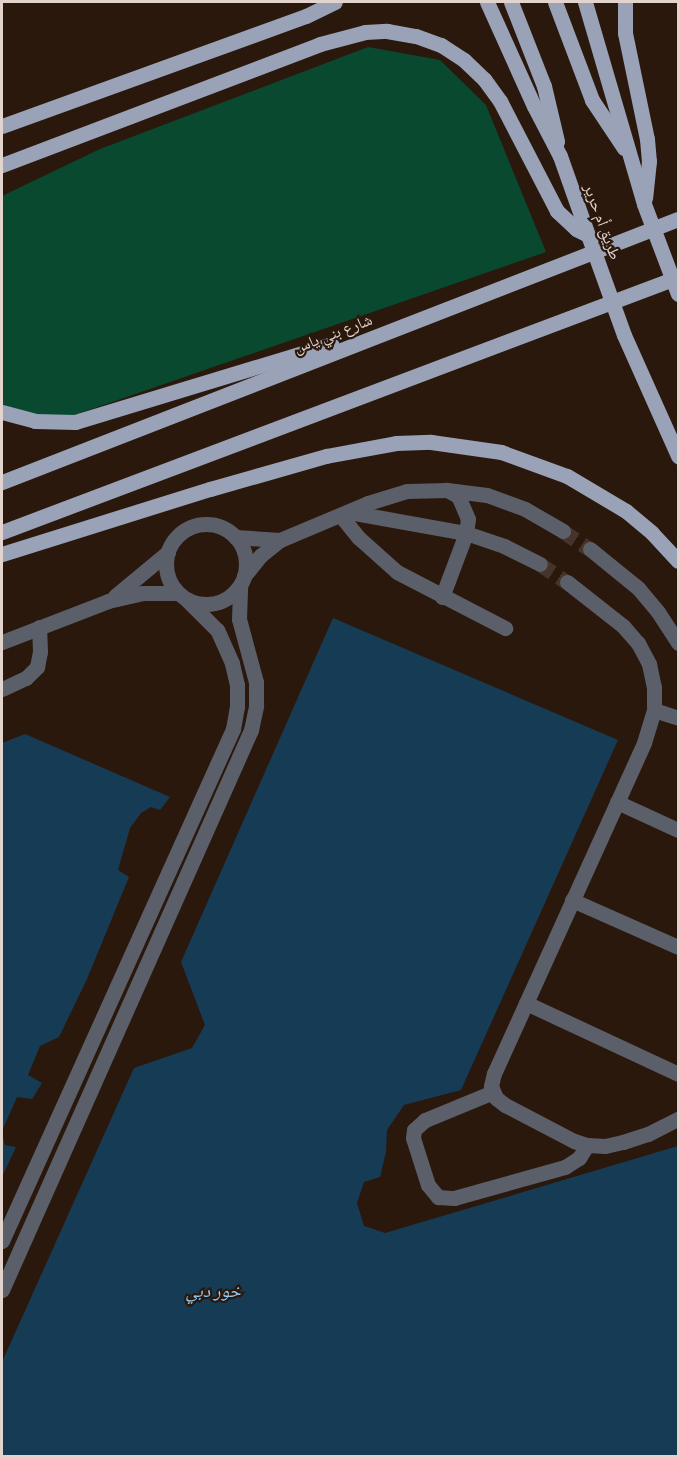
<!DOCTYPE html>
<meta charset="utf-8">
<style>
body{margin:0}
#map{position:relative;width:680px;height:1458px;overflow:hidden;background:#2b180d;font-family:"Source Sans 3","Noto Naskh Arabic",sans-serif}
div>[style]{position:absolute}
.green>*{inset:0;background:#09492f}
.water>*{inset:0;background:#163b55}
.minor-tunnel>*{height:15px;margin-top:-7.5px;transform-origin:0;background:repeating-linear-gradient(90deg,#46342a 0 15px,transparent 0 23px)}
.minor>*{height:15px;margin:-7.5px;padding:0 7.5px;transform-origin:7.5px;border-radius:7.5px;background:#5b5f69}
.minor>.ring{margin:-7.5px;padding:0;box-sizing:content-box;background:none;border:15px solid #5b5f69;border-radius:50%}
.major>*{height:15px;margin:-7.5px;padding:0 7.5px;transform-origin:7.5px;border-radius:7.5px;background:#99a2b6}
.major-bridge>*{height:15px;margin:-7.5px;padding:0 7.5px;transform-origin:7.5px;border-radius:7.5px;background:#99a2b6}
span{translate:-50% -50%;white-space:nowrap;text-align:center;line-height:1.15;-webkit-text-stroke:4.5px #2b180d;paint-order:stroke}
.street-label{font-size:16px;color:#e2d4cd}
.water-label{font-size:18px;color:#94caf3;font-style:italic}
.frame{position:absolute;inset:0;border:3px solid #e2d4cd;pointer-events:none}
</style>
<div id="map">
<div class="green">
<div style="clip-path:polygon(368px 47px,440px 60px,486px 105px,546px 252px,63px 419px,2px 408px,2px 196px,100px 149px)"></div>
</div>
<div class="water">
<div style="clip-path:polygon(333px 618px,618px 740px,461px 1090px,404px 1105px,387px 1130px,386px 1152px,380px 1177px,364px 1182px,357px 1203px,364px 1226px,385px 1233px,678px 1146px,678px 1456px,2px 1456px,2px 1362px,134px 1068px,192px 1048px,205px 1025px,181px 962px)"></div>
<div style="clip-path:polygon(25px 734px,170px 797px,160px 810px,151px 807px,141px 813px,130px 828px,118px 870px,129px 877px,87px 979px,59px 1037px,40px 1046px,28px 1075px,42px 1083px,32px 1099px,17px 1097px,2px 1131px,2px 743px)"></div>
<div style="clip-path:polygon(2px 1134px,5px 1145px,16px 1147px,2px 1177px)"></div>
</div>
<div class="minor-tunnel">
<div style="left:563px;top:531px;width:32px;rotate:34deg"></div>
<div style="left:540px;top:564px;width:32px;rotate:34deg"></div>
</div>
<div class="minor">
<div style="left:349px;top:512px;width:119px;rotate:10.2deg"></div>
<div style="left:466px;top:533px;width:40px;rotate:18.9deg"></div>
<div style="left:504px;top:546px;width:40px;rotate:26.6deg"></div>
<div style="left:341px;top:516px;width:28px;rotate:51deg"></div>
<div style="left:359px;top:538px;width:51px;rotate:41.8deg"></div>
<div style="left:397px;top:572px;width:122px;rotate:27.4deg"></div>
<div class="ring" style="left:166px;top:524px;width:65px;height:65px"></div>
<div style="left:235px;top:537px;width:45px;rotate:3.8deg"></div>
<div style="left:590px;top:549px;width:62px;rotate:39.1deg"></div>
<div style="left:638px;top:588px;width:31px;rotate:50deg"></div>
<div style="left:658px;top:612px;width:37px;rotate:57deg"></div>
<div style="left:244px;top:576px;width:26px;rotate:-51deg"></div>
<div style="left:260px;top:556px;width:26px;rotate:-39deg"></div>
<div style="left:280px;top:540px;width:95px;rotate:-22.8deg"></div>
<div style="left:368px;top:503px;width:41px;rotate:-17.1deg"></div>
<div style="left:407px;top:491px;width:40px;rotate:-1.4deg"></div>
<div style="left:447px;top:490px;width:40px;rotate:7.1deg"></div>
<div style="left:487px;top:495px;width:40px;rotate:20.2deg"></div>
<div style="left:525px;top:509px;width:44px;rotate:30.1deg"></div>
<div style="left:567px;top:582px;width:71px;rotate:38.2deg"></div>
<div style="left:623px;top:626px;width:23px;rotate:49deg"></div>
<div style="left:638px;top:643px;width:24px;rotate:62deg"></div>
<div style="left:649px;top:664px;width:24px;rotate:78deg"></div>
<div style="left:654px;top:687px;width:23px;rotate:90deg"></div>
<div style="left:654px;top:710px;width:34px;rotate:107deg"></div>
<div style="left:644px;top:743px;width:362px;rotate:114.4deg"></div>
<div style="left:494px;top:1073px;width:13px;rotate:103deg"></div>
<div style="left:491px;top:1086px;width:13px;rotate:67deg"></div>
<div style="left:496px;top:1098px;width:11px;rotate:38deg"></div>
<div style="left:505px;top:1105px;width:78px;rotate:27.6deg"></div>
<div style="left:574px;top:1141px;width:14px;rotate:17deg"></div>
<div style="left:587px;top:1145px;width:18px;rotate:3deg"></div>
<div style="left:605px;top:1146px;width:18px;rotate:-13deg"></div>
<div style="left:623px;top:1142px;width:26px;rotate:-18deg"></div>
<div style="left:648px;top:1134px;width:34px;rotate:-27deg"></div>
<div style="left:115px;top:596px;width:69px;rotate:-39.7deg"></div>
<div style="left:442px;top:597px;width:68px;rotate:-69.4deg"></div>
<div style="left:466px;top:533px;width:14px;rotate:-82deg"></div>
<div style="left:468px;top:519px;width:25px;rotate:-113deg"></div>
<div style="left:458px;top:496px;width:13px;rotate:-151deg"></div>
<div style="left:2px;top:642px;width:114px;rotate:-21.1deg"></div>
<div style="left:108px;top:601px;width:35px;rotate:-13deg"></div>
<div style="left:142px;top:593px;width:35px"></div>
<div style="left:2px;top:689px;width:26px;rotate:-25deg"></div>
<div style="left:26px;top:678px;width:16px;rotate:-45deg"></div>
<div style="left:37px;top:667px;width:15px;rotate:-79deg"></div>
<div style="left:40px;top:652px;width:25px;rotate:-92deg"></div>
<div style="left:654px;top:710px;width:25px;rotate:18deg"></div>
<div style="left:617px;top:802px;width:67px;rotate:24.7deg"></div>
<div style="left:572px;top:900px;width:116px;rotate:23.9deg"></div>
<div style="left:526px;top:1003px;width:168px;rotate:25deg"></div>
<div style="left:493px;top:1092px;width:74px;rotate:157.6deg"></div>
<div style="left:425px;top:1120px;width:15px;rotate:138deg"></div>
<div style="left:414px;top:1130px;width:8px;rotate:97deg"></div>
<div style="left:413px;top:1138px;width:49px;rotate:72.3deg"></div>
<div style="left:428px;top:1185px;width:16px;rotate:50deg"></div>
<div style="left:438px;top:1197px;width:16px;rotate:4deg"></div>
<div style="left:454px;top:1198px;width:115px;rotate:-15.6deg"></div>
<div style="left:565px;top:1167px;width:17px;rotate:-33deg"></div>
<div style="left:579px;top:1158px;width:15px;rotate:-58deg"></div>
<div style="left:2px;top:1241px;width:562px;rotate:-65.72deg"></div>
<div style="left:233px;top:729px;width:22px;rotate:-80deg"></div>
<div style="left:237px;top:707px;width:22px;rotate:-90deg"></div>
<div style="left:237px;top:685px;width:23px;rotate:-103deg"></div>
<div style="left:232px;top:663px;width:36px;rotate:-114deg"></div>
<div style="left:217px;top:630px;width:44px;rotate:-135deg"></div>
<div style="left:2px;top:1290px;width:613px;rotate:-66.03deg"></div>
<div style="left:251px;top:730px;width:25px;rotate:-78deg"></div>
<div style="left:256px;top:706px;width:24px;rotate:-90deg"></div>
<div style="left:256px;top:682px;width:65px;rotate:-105.1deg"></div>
<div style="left:239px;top:619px;width:34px;rotate:-88deg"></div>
</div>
<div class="major">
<div style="left:487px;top:2px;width:114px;rotate:65.7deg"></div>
<div style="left:534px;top:106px;width:56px;rotate:62.5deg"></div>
<div style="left:560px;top:156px;width:84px;rotate:70.5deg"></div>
<div style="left:511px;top:2px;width:90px;rotate:68.6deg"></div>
<div style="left:544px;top:86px;width:57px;rotate:76.7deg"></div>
<div style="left:555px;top:2px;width:105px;rotate:69.3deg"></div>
<div style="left:592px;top:100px;width:58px;rotate:56.3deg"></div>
<div style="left:585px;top:2px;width:210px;rotate:73.7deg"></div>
<div style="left:625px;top:2px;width:31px;rotate:90deg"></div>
<div style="left:625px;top:33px;width:108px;rotate:78.3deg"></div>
<div style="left:647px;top:139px;width:22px;rotate:85deg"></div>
<div style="left:649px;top:161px;width:37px;rotate:96deg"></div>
<div style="left:2px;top:126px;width:323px;rotate:-19.9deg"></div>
<div style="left:306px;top:16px;width:32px;rotate:-26deg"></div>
<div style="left:2px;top:165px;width:340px;rotate:-20.8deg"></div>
<div style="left:320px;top:44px;width:47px;rotate:-14.9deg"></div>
<div style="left:365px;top:32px;width:22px;rotate:-3deg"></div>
<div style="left:387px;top:31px;width:29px;rotate:10deg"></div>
<div style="left:416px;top:36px;width:27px;rotate:20deg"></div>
<div style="left:441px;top:45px;width:27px;rotate:33deg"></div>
<div style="left:464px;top:60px;width:28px;rotate:44deg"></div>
<div style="left:484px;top:79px;width:27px;rotate:54deg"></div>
<div style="left:500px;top:101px;width:124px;rotate:62.6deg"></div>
<div style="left:557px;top:211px;width:26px;rotate:43deg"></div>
<div style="left:576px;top:229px;width:13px;rotate:27deg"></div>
<div style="left:624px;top:335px;width:133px;rotate:65.9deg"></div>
<div style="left:2px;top:412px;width:34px;rotate:15deg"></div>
<div style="left:35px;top:421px;width:40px;rotate:1.4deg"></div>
<div style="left:75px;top:422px;width:268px;rotate:-16.9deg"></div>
<div style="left:2px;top:482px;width:725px;rotate:-21.26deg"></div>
<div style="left:2px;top:532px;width:722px;rotate:-20.67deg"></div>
<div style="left:2px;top:554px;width:218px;rotate:-17.4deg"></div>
<div style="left:210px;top:489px;width:121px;rotate:-15.9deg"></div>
<div style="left:326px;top:456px;width:71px;rotate:-10.5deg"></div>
<div style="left:396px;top:443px;width:35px;rotate:-2deg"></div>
<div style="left:431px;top:442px;width:71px;rotate:8.1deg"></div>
<div style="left:501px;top:452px;width:70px;rotate:20deg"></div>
<div style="left:567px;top:476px;width:69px;rotate:30.7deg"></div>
<div style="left:626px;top:511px;width:34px;rotate:40deg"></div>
<div style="left:652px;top:533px;width:38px;rotate:47deg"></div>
</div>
<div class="major-bridge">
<div style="left:644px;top:204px;width:96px;rotate:69.3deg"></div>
<div style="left:588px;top:235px;width:106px;rotate:70.2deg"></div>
</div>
<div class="street-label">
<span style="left:602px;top:222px;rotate:70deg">طريق أم حرير</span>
<span style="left:333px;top:334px;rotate:-21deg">شارع بني ياس</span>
</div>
<div class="water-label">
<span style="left:213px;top:1292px">خور دبي</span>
</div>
<div class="frame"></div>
</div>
